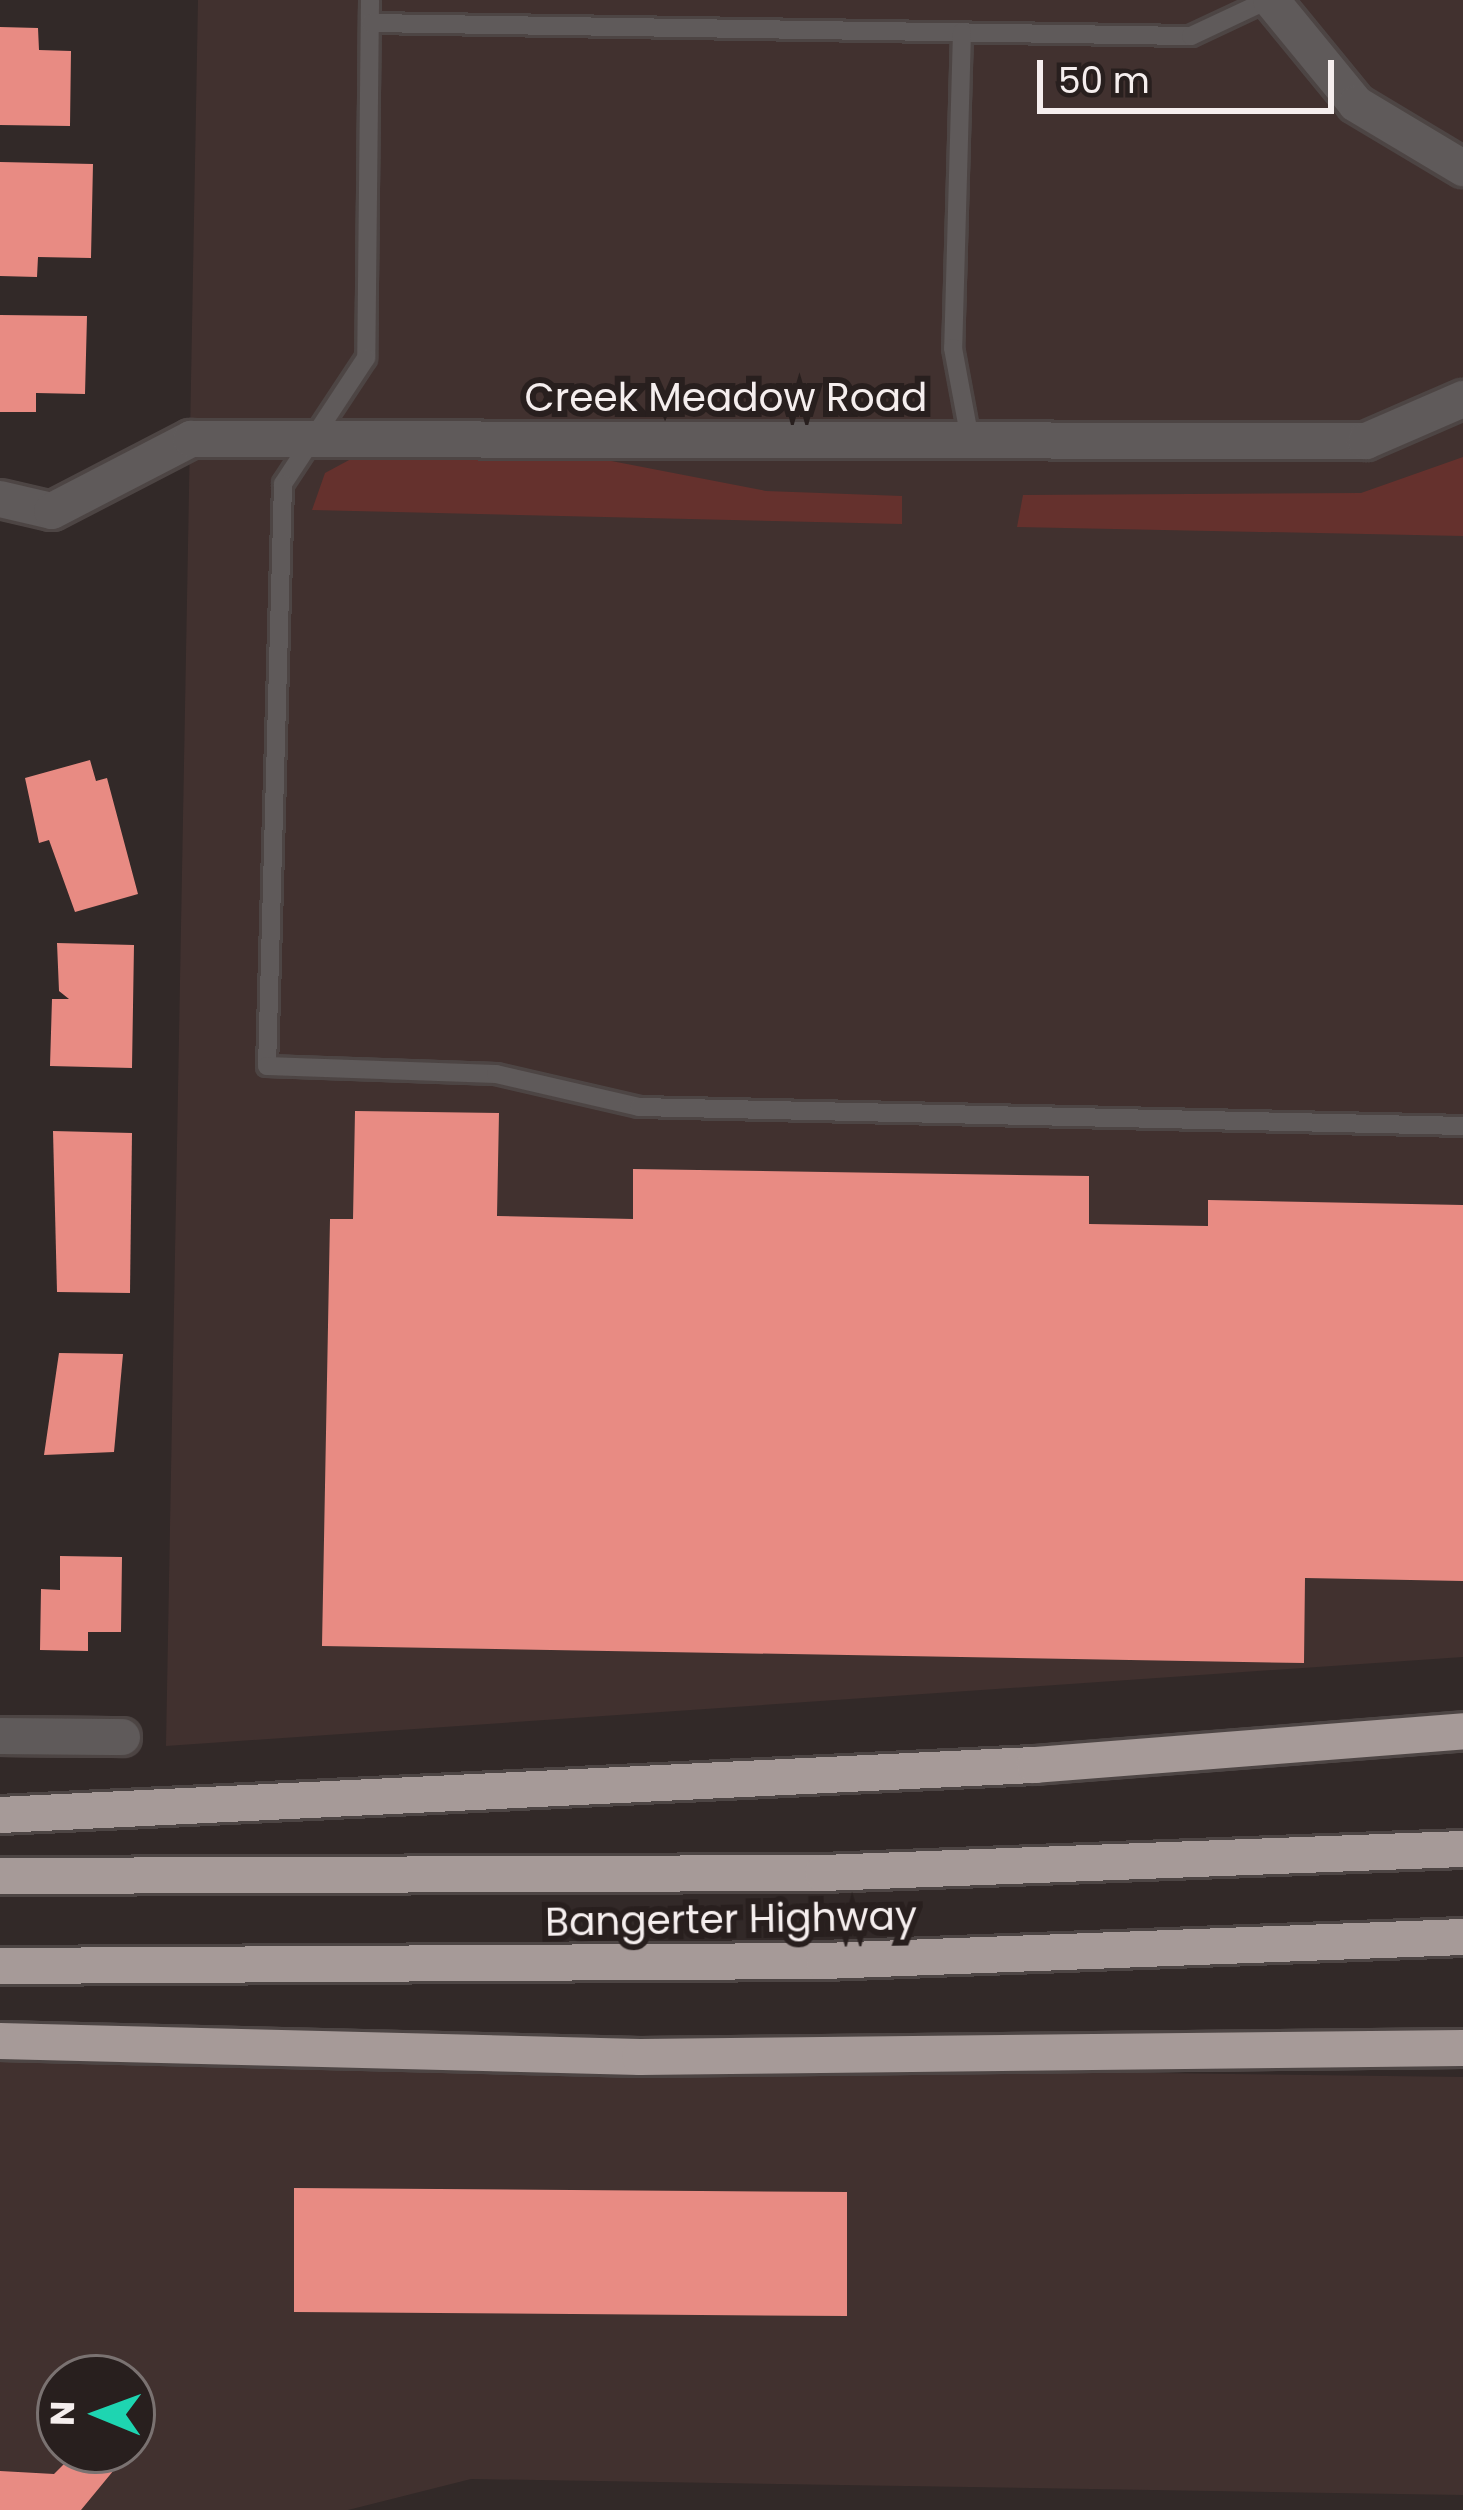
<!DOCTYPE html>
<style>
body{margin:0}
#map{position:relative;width:1463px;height:2510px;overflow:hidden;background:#322928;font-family:Poppins,sans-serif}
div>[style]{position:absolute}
.built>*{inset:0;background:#41312f}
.green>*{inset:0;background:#65312d}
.building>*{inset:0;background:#e88b83}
.roads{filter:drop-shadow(3px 0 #4d4544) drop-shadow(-3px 0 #4d4544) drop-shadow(0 3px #4d4544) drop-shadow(0 -3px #4d4544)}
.lane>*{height:18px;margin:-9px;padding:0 9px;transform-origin:9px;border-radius:9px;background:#5f5a5a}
.street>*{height:36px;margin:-18px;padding:0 18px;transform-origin:18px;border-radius:18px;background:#5f5a5a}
.highway>*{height:36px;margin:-18px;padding:0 18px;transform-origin:18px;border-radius:18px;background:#a69a98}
span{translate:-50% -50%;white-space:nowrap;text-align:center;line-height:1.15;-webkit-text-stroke:12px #281f1e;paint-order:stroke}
.street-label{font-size:39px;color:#f5eeee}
.north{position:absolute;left:36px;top:2354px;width:120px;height:120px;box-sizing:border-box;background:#281f1e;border:3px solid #7a7271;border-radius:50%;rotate:271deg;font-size:33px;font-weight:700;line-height:48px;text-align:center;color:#f5eeee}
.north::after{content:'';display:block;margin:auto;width:42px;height:54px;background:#1ed5b1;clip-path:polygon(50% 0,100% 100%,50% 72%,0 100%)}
.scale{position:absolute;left:1037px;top:60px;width:297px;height:54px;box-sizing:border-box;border:6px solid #f5eeee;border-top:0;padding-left:15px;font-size:36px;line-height:42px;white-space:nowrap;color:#f5eeee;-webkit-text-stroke:9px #281f1e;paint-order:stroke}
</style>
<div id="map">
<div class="built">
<div style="clip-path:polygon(198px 0,1463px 0,1463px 1657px,166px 1746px)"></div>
<div style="clip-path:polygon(evenodd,0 2058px,1463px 2077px,1463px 2495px,471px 2479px,348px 2510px,0 2510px,0 2058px,60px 2378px,132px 2378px,132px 2450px,60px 2450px,60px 2378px)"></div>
</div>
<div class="green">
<div style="clip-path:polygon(364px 452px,570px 453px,766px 491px,902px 496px,902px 524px,312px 510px,325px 473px)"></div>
<div style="clip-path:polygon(1463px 457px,1463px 536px,1017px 527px,1023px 495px,1361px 493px)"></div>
</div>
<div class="building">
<div style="clip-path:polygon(0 27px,38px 28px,39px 50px,71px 51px,70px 126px,0 125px)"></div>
<div style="clip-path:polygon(0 162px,93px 164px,91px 258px,38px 257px,37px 277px,0 276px)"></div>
<div style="clip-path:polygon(0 315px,87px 316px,85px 394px,36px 393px,36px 412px,0 412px)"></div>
<div style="clip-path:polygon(90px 760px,96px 781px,107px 778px,138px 894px,75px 912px,49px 840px,39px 843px,25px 778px)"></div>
<div style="clip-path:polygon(57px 943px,134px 945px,132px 1068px,50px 1066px,52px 999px,69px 999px,59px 991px)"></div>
<div style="clip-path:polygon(355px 1111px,499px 1113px,497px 1216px,633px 1219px,633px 1169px,1089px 1176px,1089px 1224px,1208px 1226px,1208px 1200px,1463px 1205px,1463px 1581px,1305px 1578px,1304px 1663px,322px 1646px,330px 1219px,353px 1219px)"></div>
<div style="clip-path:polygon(53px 1131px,132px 1133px,130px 1293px,57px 1292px)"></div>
<div style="clip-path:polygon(59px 1353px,123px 1354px,114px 1452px,44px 1455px)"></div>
<div style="clip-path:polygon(60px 1556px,122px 1557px,121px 1632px,88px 1632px,88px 1651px,40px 1650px,41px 1589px,60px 1590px)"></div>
<div style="clip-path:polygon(294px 2188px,847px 2192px,847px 2316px,294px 2312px)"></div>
<div style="clip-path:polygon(78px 2450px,123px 2459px,81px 2510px,0 2510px,0 2471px,54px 2474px)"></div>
</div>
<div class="roads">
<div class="lane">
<div style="left:370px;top:0;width:358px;rotate:90.6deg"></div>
<div style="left:366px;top:358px;width:151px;rotate:123.4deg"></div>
<div style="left:283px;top:484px;width:582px;rotate:91.57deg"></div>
<div style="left:267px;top:1066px;width:229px;rotate:2deg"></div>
<div style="left:496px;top:1074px;width:147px;rotate:13deg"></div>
<div style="left:639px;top:1107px;width:824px;rotate:1.32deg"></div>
<div style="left:370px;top:23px;width:821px;rotate:0.91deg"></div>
<div style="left:1191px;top:36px;width:85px;rotate:-25.1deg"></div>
<div style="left:962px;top:32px;width:316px;rotate:91.6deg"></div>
<div style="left:953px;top:348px;width:94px;rotate:79.5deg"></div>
</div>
<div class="street">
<div style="left:1271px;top:0;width:134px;rotate:50.7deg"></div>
<div style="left:1356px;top:104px;width:125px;rotate:30.9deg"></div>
<div style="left:0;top:499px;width:53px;rotate:13deg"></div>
<div style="left:52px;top:511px;width:157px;rotate:-27.4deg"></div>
<div style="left:191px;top:439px;width:1175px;rotate:0.1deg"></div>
<div style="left:1366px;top:441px;width:106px;rotate:-23.4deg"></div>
<div style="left:0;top:1736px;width:122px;rotate:0.5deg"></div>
</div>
<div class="highway">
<div style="left:0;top:1815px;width:1036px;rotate:-2.77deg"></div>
<div style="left:1035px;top:1765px;width:429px;rotate:-4.5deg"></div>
<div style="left:0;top:1876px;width:823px;rotate:-0.21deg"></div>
<div style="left:823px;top:1873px;width:640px;rotate:-2.15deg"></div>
<div style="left:0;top:1966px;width:824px;rotate:-0.35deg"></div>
<div style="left:824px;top:1961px;width:639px;rotate:-2.15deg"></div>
<div style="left:0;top:2041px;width:640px;rotate:1.43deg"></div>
<div style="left:640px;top:2057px;width:823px;rotate:-0.63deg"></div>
</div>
</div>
<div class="street-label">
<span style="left:726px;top:398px">Creek Meadow Road</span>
<span style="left:731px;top:1920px;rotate:-1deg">Bangerter Highway</span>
</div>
<div class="north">N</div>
<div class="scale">50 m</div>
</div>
